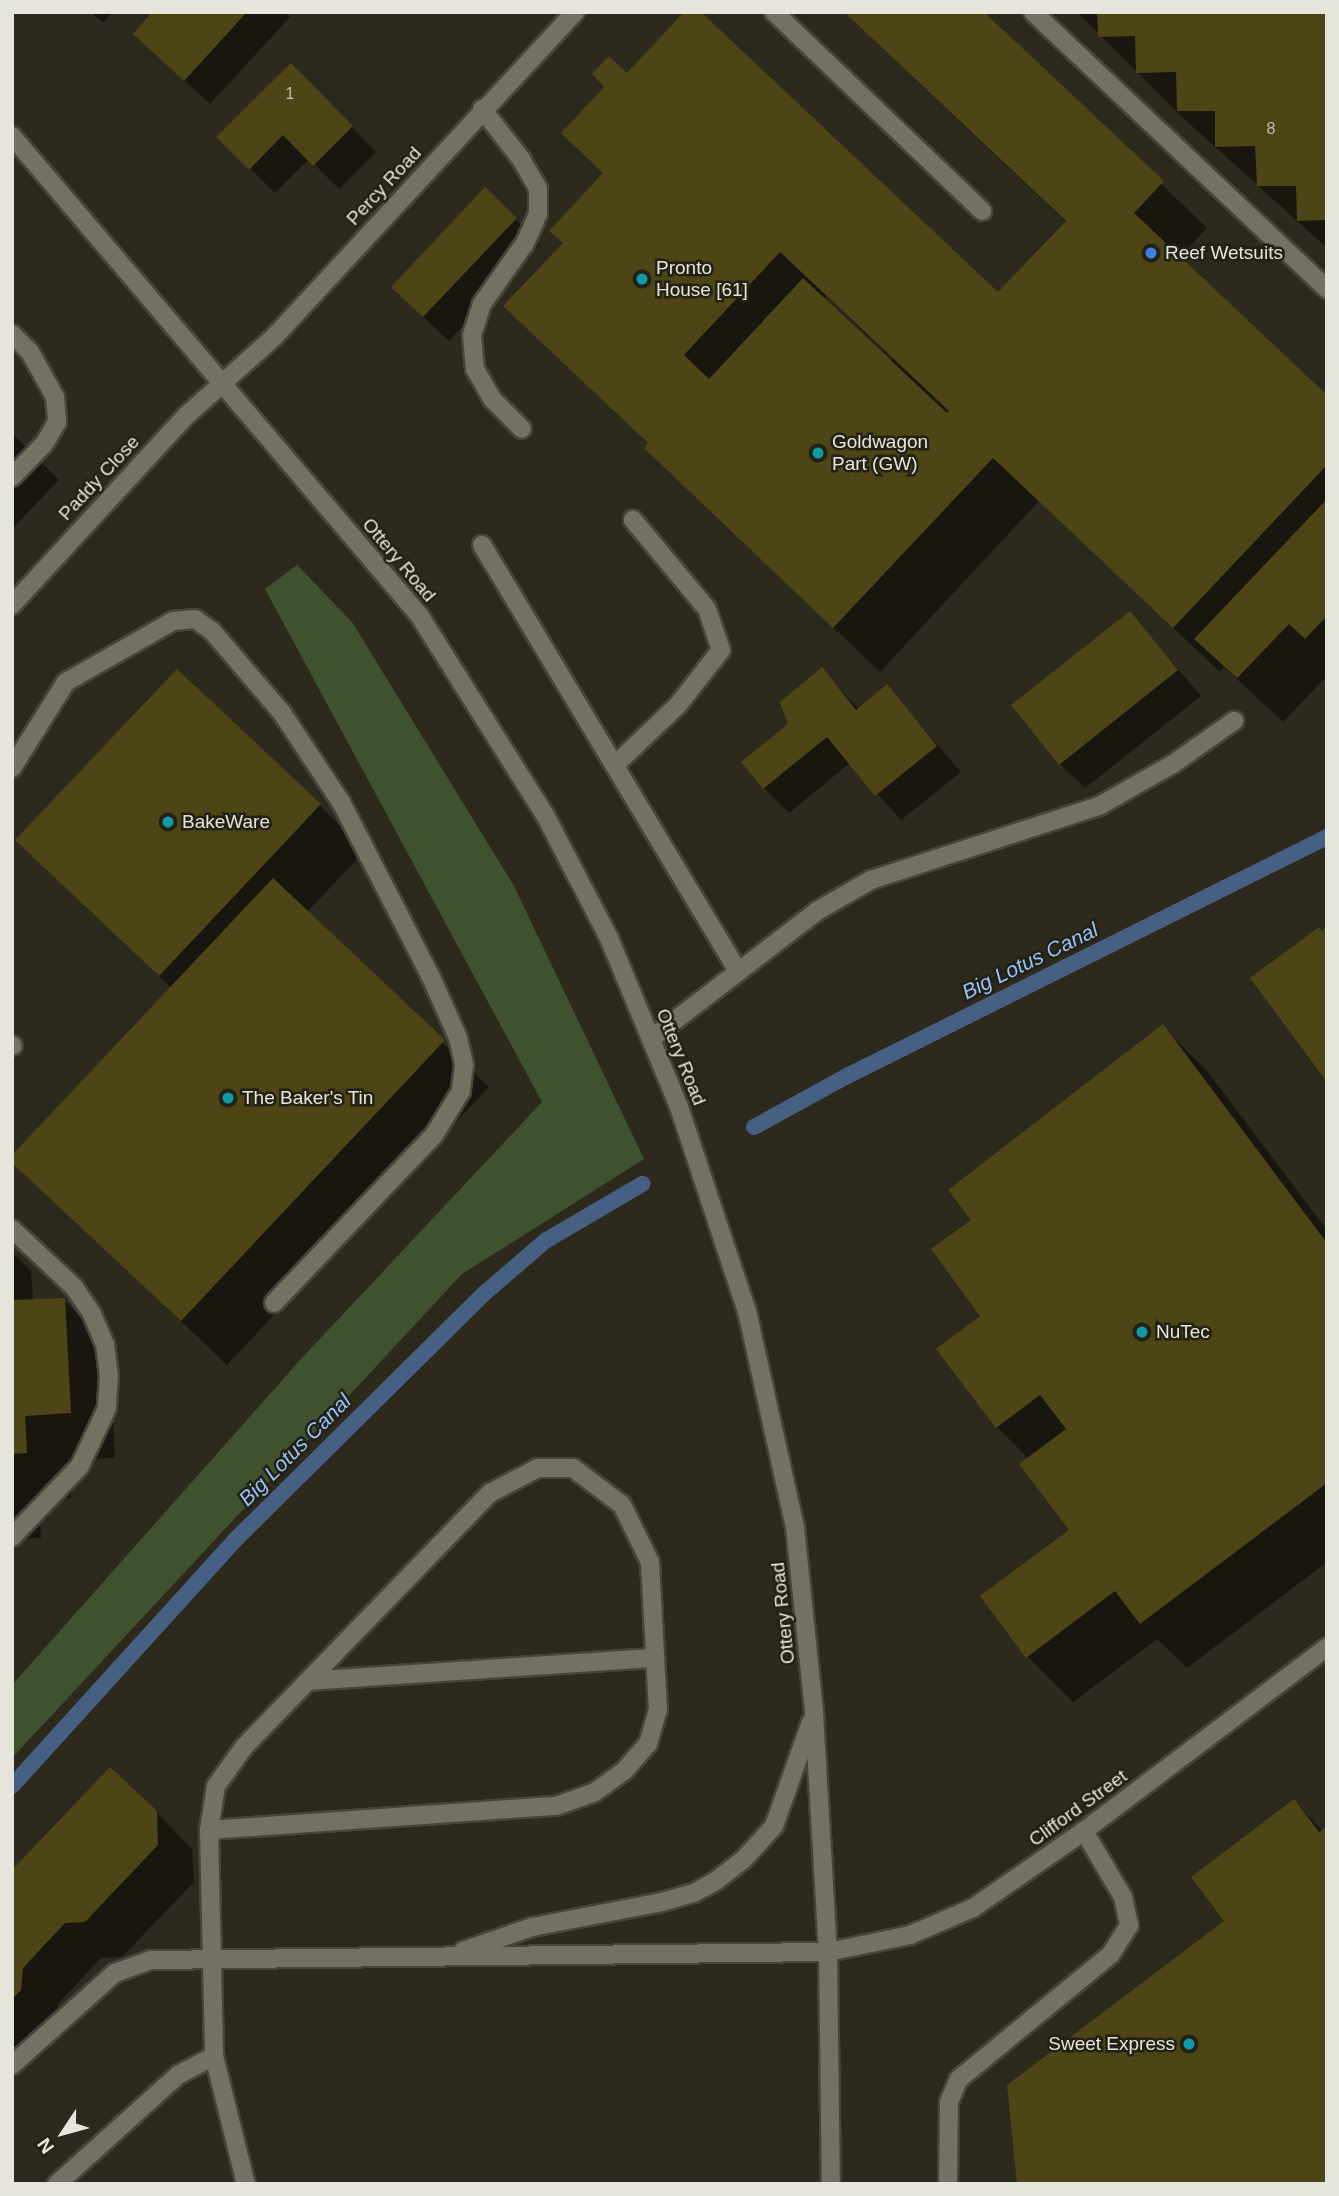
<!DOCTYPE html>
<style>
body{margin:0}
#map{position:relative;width:1339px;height:2196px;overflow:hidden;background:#2d2a1d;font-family:Helvetica,sans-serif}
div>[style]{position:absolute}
.green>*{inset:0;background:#3e522e}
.shadow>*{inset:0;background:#0007}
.stream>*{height:16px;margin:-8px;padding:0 8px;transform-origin:8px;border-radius:8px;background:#466084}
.building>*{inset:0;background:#4d4515}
.roads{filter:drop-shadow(2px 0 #474539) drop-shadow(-2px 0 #474539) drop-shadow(0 2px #474539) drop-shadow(0 -2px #474539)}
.minor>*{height:18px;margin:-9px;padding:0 9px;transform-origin:9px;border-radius:9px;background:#747162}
.dots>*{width:19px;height:19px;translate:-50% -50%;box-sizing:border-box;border:4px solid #232113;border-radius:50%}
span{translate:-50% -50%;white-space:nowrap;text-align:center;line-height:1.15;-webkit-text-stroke:5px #232113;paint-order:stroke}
.number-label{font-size:16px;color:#c0bdaa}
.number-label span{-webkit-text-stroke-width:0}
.street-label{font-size:19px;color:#e6e5dc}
.poi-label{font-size:19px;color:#e6e5dc}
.left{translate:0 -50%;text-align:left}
.right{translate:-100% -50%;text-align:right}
.water-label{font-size:21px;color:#96c1fd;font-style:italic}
.frame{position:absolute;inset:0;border:14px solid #e6e5dc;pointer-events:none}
.north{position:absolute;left:28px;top:2098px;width:70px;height:70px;-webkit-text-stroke:5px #232113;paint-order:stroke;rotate:234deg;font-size:19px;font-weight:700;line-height:28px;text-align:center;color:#e6e5dc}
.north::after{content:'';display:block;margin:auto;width:24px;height:32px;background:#e6e5dc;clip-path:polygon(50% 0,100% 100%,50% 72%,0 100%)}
</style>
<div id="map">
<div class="green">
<div style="clip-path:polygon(297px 565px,352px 622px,514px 886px,644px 1159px,462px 1274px,12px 1758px,12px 1685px,300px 1360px,542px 1102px,265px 589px)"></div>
</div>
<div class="shadow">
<div style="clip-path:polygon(91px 12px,113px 12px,103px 23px)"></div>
<div style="clip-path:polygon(155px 12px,285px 12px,290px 17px,210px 104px,160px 58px)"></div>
<div style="clip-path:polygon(evenodd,844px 12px,982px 12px,1207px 228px,1179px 258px,1327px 397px,1327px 676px,1283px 722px,1224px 667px,1220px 672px,1039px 501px,880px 672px,646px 448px,650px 444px,565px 244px,605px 174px,627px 75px,998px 295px,1067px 223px,844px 12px,826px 296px,892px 359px,889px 362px,823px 299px,826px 296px)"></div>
<div style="clip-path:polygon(1077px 12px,1327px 12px,1327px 248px,1183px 118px)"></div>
<div style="clip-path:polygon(291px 65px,376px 152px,339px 189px,309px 159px,275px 193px,218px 137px)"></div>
<div style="clip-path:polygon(515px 219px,540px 244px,449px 341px,418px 312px)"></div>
<div style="clip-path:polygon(12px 433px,59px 480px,12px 529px)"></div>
<div style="clip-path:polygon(1130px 613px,1201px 696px,1085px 788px,1060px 764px)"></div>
<div style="clip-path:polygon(822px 669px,859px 710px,887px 687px,961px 772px,901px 820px,850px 763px,789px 813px,764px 788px,790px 724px)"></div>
<div style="clip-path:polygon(319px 805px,365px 851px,307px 912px,489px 1087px,227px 1365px,12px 1160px,171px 988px,18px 840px)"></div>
<div style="clip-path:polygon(1162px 1026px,1208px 1072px,1327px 1230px,1327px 1562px,1187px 1668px,1157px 1639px,1073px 1702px,1028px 1657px,1071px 1530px,1029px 1459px,997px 1427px,938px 1349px,983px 1316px,973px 1220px)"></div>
<div style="clip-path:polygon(12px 1252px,31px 1271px,33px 1301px,64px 1300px,109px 1345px,115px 1458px,69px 1460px,71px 1498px,39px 1499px,41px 1538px,12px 1540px)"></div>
<div style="clip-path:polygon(1294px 1801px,1323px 1831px,1224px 1923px)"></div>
<div style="clip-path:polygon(156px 1812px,192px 1849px,194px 1882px,122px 1957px,101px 1958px,58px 2004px,56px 2026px,12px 2073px,12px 1872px)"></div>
</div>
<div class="stream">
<div style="left:754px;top:1127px;width:106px;rotate:-28.7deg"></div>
<div style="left:847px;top:1076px;width:536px;rotate:-26.47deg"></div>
<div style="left:12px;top:1786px;width:331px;rotate:-47.8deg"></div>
<div style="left:234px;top:1541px;width:354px;rotate:-44.7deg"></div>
<div style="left:486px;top:1292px;width:78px;rotate:-40.8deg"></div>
<div style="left:545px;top:1241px;width:113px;rotate:-30.4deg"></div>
</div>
<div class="building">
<div style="clip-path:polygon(152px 12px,247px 12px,184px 81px,133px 34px)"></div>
<div style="clip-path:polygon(evenodd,684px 12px,701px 12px,998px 292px,1066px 221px,844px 12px,984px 12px,1164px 181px,1134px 213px,1327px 395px,1327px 465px,1173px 628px,993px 458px,833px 628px,644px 448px,648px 443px,503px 306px,563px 243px,549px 231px,603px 173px,561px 133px,604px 87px,592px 74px,609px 56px,627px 73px,684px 12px,780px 252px,949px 411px,947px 413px,803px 278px,709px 379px,684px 355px,780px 252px)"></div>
<div style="clip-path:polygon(1097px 12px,1327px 12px,1327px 220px,1297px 221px,1296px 186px,1257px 186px,1255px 146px,1215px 147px,1215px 111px,1177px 111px,1176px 72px,1136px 73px,1135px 36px,1098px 37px)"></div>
<div style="clip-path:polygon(291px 63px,353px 126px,313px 166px,283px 135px,249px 170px,216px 137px)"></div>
<div style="clip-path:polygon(485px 187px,517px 218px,423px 317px,391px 287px)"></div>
<div style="clip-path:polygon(1327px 499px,1327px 616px,1305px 639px,1289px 624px,1237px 678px,1194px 639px)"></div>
<div style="clip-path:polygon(1130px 611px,1178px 670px,1059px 765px,1011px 705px)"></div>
<div style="clip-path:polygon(822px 667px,856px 710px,887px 684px,937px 746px,875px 796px,827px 737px,763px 789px,741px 762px,788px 724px,780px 702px)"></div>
<div style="clip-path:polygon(177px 669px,321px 804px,159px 976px,15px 840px)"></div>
<div style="clip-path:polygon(273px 878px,445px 1040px,181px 1321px,12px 1163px,12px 1155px)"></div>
<div style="clip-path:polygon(1327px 926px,1327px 1082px,1250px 978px,1319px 927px,1322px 931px)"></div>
<div style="clip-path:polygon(1163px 1024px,1327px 1243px,1327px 1483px,1140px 1624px,1115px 1591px,1026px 1658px,980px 1596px,1069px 1530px,1019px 1464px,1066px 1429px,1040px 1395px,996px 1428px,936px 1349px,980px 1316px,931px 1249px,971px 1220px,948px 1190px)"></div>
<div style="clip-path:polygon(65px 1298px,71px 1413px,25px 1416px,27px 1453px,12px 1454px,12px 1300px)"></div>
<div style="clip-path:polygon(110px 1767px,157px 1811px,158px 1845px,85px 1922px,65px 1923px,23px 1968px,21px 1990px,12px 1999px,12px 1870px)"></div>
<div style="clip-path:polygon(1294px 1799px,1319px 1832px,1327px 1826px,1327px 2184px,1017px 2184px,1007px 2085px,1224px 1921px,1191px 1877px)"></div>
</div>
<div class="roads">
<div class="minor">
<div style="left:774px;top:12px;width:288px;rotate:43.7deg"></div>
<div style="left:1033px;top:12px;width:404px;rotate:43.3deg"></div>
<div style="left:482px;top:109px;width:63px;rotate:52deg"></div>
<div style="left:521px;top:159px;width:34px;rotate:60deg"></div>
<div style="left:538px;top:189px;width:25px;rotate:90deg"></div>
<div style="left:538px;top:214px;width:32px;rotate:114deg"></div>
<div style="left:525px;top:243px;width:75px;rotate:125.2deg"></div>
<div style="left:482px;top:304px;width:33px;rotate:108deg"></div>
<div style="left:472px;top:335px;width:34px;rotate:85deg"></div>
<div style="left:475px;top:369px;width:34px;rotate:60deg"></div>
<div style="left:492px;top:399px;width:42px;rotate:45deg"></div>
<div style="left:12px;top:136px;width:629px;rotate:49.65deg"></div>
<div style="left:419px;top:615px;width:236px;rotate:57.8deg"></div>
<div style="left:545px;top:815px;width:139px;rotate:62.5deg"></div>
<div style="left:609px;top:938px;width:183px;rotate:67.5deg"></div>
<div style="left:679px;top:1107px;width:215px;rotate:71.6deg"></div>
<div style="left:747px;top:1311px;width:221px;rotate:77.5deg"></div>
<div style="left:795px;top:1527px;width:186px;rotate:84.1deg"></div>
<div style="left:814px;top:1712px;width:240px;rotate:86.7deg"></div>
<div style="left:828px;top:1952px;width:232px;rotate:89.3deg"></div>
<div style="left:12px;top:334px;width:25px;rotate:45deg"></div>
<div style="left:30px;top:352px;width:51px;rotate:60.9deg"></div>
<div style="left:55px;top:397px;width:25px;rotate:85deg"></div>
<div style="left:57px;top:422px;width:24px;rotate:120deg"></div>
<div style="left:45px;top:443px;width:47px;rotate:134.1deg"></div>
<div style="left:482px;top:545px;width:498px;rotate:59deg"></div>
<div style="left:12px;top:605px;width:258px;rotate:-47.4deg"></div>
<div style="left:187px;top:415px;width:118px;rotate:-41.9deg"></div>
<div style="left:275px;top:336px;width:442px;rotate:-47.2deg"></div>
<div style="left:616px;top:764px;width:86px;rotate:-43.6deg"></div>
<div style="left:678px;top:705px;width:70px;rotate:-52deg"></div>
<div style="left:721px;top:650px;width:43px;rotate:-108.9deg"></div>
<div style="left:707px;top:609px;width:116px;rotate:-129.7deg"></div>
<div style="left:12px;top:768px;width:102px;rotate:-57.9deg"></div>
<div style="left:66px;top:682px;width:123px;rotate:-29.7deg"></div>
<div style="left:173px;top:621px;width:22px;rotate:-5deg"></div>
<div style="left:195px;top:619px;width:21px;rotate:35deg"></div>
<div style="left:212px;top:631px;width:108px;rotate:49.5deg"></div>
<div style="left:282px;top:713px;width:107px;rotate:56.5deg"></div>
<div style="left:341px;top:802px;width:195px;rotate:62.8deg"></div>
<div style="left:430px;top:975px;width:69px;rotate:66deg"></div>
<div style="left:458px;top:1038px;width:28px;rotate:77deg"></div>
<div style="left:464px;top:1065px;width:26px;rotate:97deg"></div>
<div style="left:461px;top:1091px;width:52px;rotate:121.5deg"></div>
<div style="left:434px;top:1135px;width:232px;rotate:133.6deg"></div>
<div style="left:651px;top:1039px;width:210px;rotate:-37.6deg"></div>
<div style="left:817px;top:911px;width:62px;rotate:-29.9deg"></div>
<div style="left:871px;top:880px;width:240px;rotate:-18deg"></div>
<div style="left:1099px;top:806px;width:85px;rotate:-29.6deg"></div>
<div style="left:1173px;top:764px;width:75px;rotate:-35.2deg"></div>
<div style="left:12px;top:1045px;width:1px;rotate:45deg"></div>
<div style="left:12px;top:1229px;width:85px;rotate:43.1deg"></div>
<div style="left:74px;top:1287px;width:32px;rotate:56deg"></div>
<div style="left:92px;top:1314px;width:33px;rotate:67deg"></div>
<div style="left:105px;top:1344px;width:32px;rotate:83deg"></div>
<div style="left:109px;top:1376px;width:32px;rotate:94deg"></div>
<div style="left:107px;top:1408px;width:64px;rotate:115deg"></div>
<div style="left:80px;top:1466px;width:98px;rotate:133.8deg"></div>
<div style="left:308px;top:1681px;width:348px;rotate:-3.8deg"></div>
<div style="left:209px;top:1830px;width:348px;rotate:-4deg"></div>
<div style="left:556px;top:1806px;width:41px;rotate:-19.7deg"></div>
<div style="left:595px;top:1792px;width:37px;rotate:-36deg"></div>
<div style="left:625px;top:1770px;width:35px;rotate:-49deg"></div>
<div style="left:648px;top:1744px;width:35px;rotate:-74deg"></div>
<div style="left:658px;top:1710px;width:148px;rotate:-93.1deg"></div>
<div style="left:650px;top:1562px;width:64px;rotate:-116.2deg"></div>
<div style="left:622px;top:1505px;width:61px;rotate:-142.9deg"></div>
<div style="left:573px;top:1468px;width:35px;rotate:180deg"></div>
<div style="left:538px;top:1468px;width:54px;rotate:152.5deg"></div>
<div style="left:490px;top:1493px;width:354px;rotate:134.1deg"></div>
<div style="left:244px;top:1747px;width:48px;rotate:125.7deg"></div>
<div style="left:216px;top:1786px;width:45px;rotate:99deg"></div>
<div style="left:209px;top:1830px;width:226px;rotate:88.7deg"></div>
<div style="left:214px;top:2056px;width:132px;rotate:76deg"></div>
<div style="left:463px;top:1951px;width:73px;rotate:-19.2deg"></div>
<div style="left:532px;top:1927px;width:132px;rotate:-10.9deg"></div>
<div style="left:662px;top:1902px;width:33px;rotate:-16deg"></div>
<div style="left:694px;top:1893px;width:26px;rotate:-29deg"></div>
<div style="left:717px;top:1880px;width:34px;rotate:-38deg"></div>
<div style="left:744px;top:1859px;width:45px;rotate:-47.7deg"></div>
<div style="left:774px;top:1826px;width:110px;rotate:-70.4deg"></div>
<div style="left:12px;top:2065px;width:138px;rotate:-41.8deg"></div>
<div style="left:115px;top:1973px;width:38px;rotate:-20deg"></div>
<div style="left:151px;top:1960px;width:677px;rotate:-0.68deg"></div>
<div style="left:828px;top:1952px;width:84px;rotate:-11.7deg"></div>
<div style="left:910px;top:1935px;width:69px;rotate:-23.2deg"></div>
<div style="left:973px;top:1908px;width:135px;rotate:-34.7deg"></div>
<div style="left:1084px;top:1831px;width:305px;rotate:-37.1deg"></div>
<div style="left:57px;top:2184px;width:163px;rotate:-42deg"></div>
<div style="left:178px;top:2075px;width:41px;rotate:-27.8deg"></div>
<div style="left:948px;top:2184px;width:82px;rotate:-89.3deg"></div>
<div style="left:949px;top:2102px;width:25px;rotate:-67deg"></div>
<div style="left:959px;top:2079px;width:197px;rotate:-39.4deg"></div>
<div style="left:1111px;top:1954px;width:34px;rotate:-58deg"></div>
<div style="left:1129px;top:1925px;width:29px;rotate:-102deg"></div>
<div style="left:1123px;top:1897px;width:77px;rotate:-120.6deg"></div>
</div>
</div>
<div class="dots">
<div style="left:1151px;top:253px;background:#3f7fe0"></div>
<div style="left:642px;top:279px;background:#0f9aa8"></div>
<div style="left:818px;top:453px;background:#0f9aa8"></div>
<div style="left:168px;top:822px;background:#0f9aa8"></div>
<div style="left:228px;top:1098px;background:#0f9aa8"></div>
<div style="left:1142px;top:1332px;background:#0f9aa8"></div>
<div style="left:1189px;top:2044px;background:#0f9aa8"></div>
</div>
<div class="number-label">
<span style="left:290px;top:94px">1</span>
<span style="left:1271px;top:129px">8</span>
</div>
<div class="street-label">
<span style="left:384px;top:186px;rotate:-47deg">Percy Road</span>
<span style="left:99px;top:478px;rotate:-47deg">Paddy Close</span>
<span style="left:399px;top:560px;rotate:50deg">Ottery Road</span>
<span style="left:681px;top:1057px;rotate:68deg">Ottery Road</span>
<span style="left:783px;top:1613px;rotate:-96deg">Ottery Road</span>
<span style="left:1078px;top:1808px;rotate:-36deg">Clifford Street</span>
</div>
<div class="poi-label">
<span class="left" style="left:1165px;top:253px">Reef Wetsuits</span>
<span class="left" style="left:656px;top:279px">Pronto<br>House [61]</span>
<span class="left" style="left:832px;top:453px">Goldwagon<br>Part (GW)</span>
<span class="left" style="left:182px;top:822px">BakeWare</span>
<span class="left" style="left:242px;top:1098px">The Baker's Tin</span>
<span class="left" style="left:1156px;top:1332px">NuTec</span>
<span class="right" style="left:1175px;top:2044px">Sweet Express</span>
</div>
<div class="water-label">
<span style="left:1030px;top:961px;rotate:-26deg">Big Lotus Canal</span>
<span style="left:295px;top:1450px;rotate:-45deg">Big Lotus Canal</span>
</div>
<div class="frame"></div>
<div class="north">N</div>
</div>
